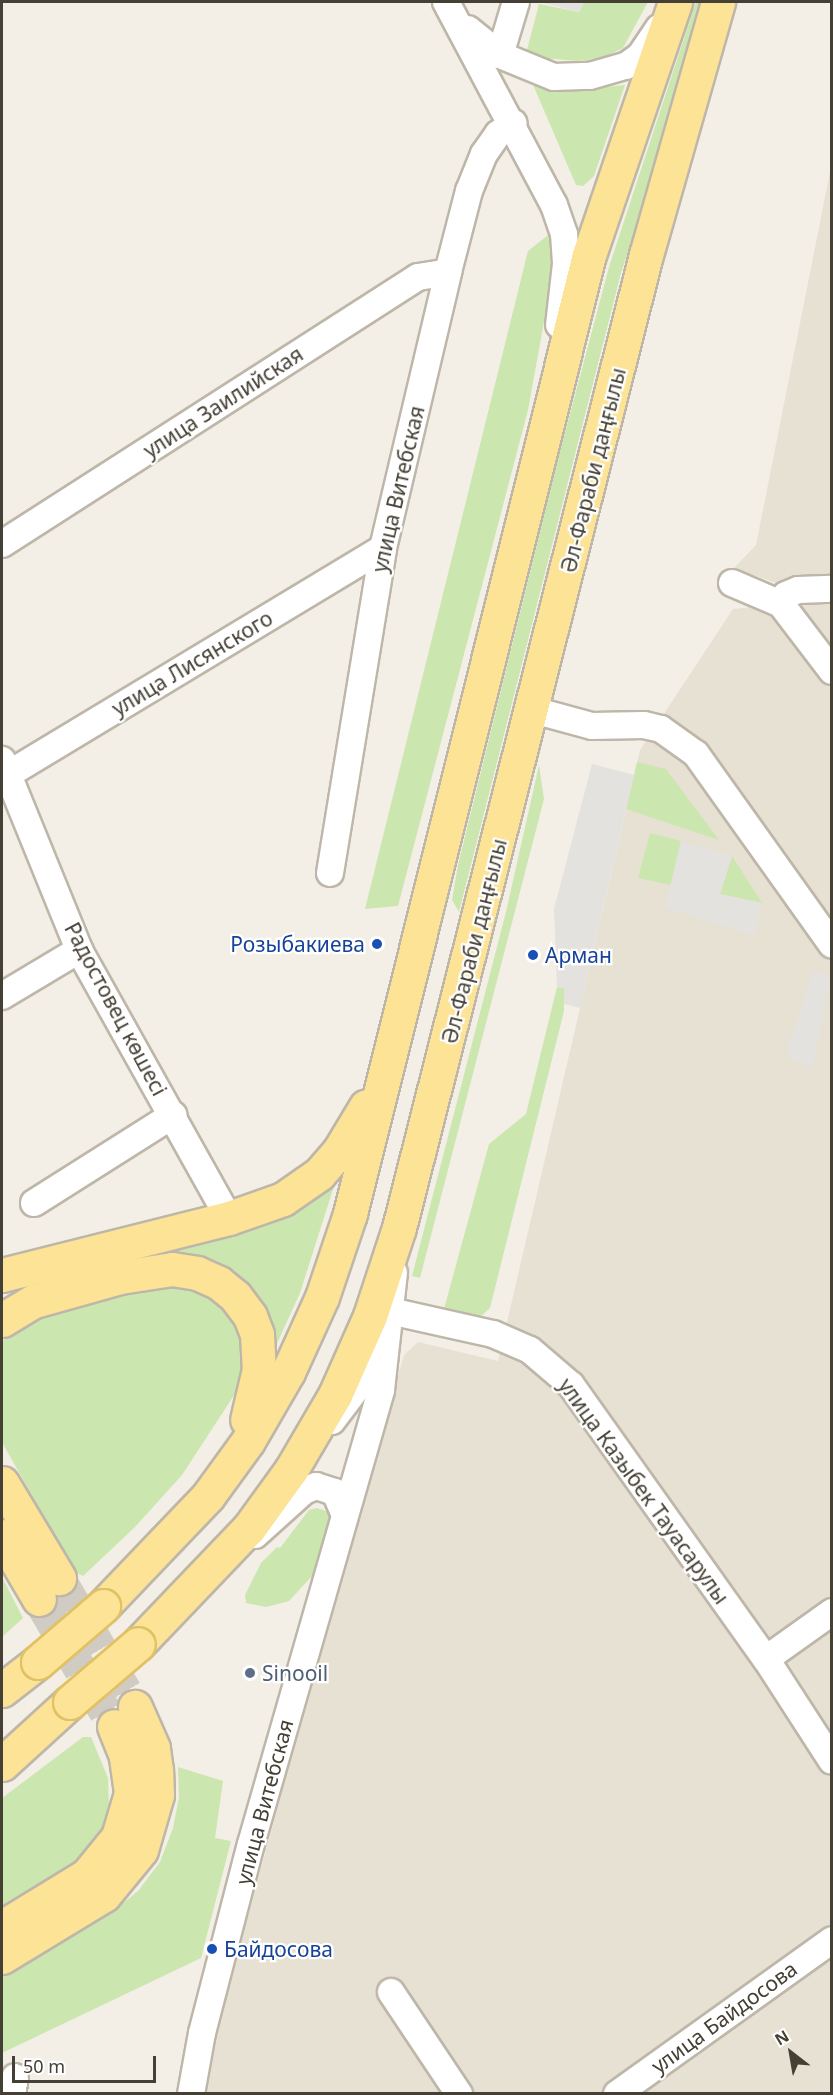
<!DOCTYPE html>
<meta charset="utf-8">
<style>
body{margin:0}
#map{position:relative;width:833px;height:2095px;overflow:hidden;background:#f3efe6;font-family:"Noto Sans",sans-serif}
div>[style]{position:absolute}
.residential>*{inset:0;background:#e7e1d4}
.green>*{inset:0;background:#cbe6af}
.parking>*{inset:0;background:#e4e2de}
.major-tunnel>*{height:33px;margin-top:-16.5px;transform-origin:0;background:repeating-linear-gradient(90deg,#d0ccc3 0 33px,transparent 0 49px)}
.roads{filter:drop-shadow(2px 0 #beb7a9) drop-shadow(-2px 0 #beb7a9) drop-shadow(0 2px #beb7a9) drop-shadow(0 -2px #beb7a9)}
.minor>*{height:26px;margin:-13px;padding:0 13px;transform-origin:13px;border-radius:13px;background:#fff}
.major>*{height:33px;margin:-16.5px;padding:0 16.5px;transform-origin:16.5px;border-radius:16.5px;background:#fce396}
.bridges{filter:drop-shadow(2px 0 #e1c165) drop-shadow(-2px 0 #e1c165) drop-shadow(0 2px #e1c165) drop-shadow(0 -2px #e1c165)}
.major-bridge>*{height:33px;margin:-16.5px;padding:0 16.5px;transform-origin:16.5px;border-radius:16.5px;background:#fce396}
.dots>*{width:16px;height:16px;translate:-50% -50%;box-sizing:border-box;border:3px solid #fff;border-radius:50%}
span{translate:-50% -50%;white-space:nowrap;text-align:center;line-height:1.15;-webkit-text-stroke:4.5px #fff;paint-order:stroke}
.street-label{font-size:21px;color:#454035}
.transit-label{font-size:21px;color:#164399}
.right{translate:-100% -50%;text-align:right}
.left{translate:0 -50%;text-align:left}
.service-label{font-size:21px;color:#4e5e75}
.frame{position:absolute;inset:0;border:3px solid #454035;pointer-events:none}
.north{position:absolute;left:761px;top:2023px;width:60px;height:60px;-webkit-text-stroke:4px #fff;paint-order:stroke;rotate:329deg;font-size:16px;font-weight:700;line-height:24px;text-align:center;color:#454035}
.north::after{content:'';display:block;margin:auto;width:21px;height:27px;background:#454035;clip-path:polygon(50% 0,100% 100%,50% 72%,0 100%)}
.scale{position:absolute;left:12px;top:2056px;width:144px;height:27px;box-sizing:border-box;border:3px solid #454035;border-top:0;padding-left:8px;font-size:18px;line-height:21px;white-space:nowrap;color:#454035;-webkit-text-stroke:4px #fff;paint-order:stroke}
</style>
<div id="map">
<div class="residential">
<div style="clip-path:polygon(831px 167px,831px 647px,787px 587px,734px 568px,756px 545px)"></div>
<div style="clip-path:polygon(781px 604px,832px 671px,831px 2093px,205px 2094px,216px 2036px,329px 1616px,404px 1355px,418px 1342px,498px 1361px,640px 750px,733px 609px)"></div>
</div>
<div class="green">
<div style="clip-path:polygon(584px 2px,648px 2px,623px 48px,603px 58px,578px 61px,543px 58px,527px 50px,539px 4px,579px 12px)"></div>
<div style="clip-path:polygon(696px 2px,710px 2px,621px 273px,459px 912px,452px 900px,458px 865px,558px 459px,609px 267px)"></div>
<div style="clip-path:polygon(538px 82px,571px 90px,625px 85px,594px 176px,583px 186px,576px 185px,534px 87px,533px 83px)"></div>
<div style="clip-path:polygon(552px 232px,551px 283px,528px 410px,398px 906px,365px 909px,528px 251px)"></div>
<div style="clip-path:polygon(637px 762px,666px 769px,719px 840px,626px 809px)"></div>
<div style="clip-path:polygon(539px 765px,544px 799px,420px 1278px,412px 1276px,506px 912px)"></div>
<div style="clip-path:polygon(650px 833px,681px 841px,671px 885px,638px 878px)"></div>
<div style="clip-path:polygon(732px 856px,762px 903px,720px 894px)"></div>
<div style="clip-path:polygon(557px 987px,564px 988px,564px 1011px,490px 1308px,480px 1317px,444px 1309px,489px 1144px,526px 1114px)"></div>
<div style="clip-path:polygon(342px 1161px,300px 1293px,275px 1348px,272px 1348px,263px 1316px,126px 1261px)"></div>
<div style="clip-path:polygon(172px 1284px,212px 1295px,226px 1307px,243px 1337px,242px 1383px,182px 1475px,135px 1527px,83px 1576px,74px 1571px,2px 1442px,2px 1341px,42px 1314px,124px 1290px)"></div>
<div style="clip-path:polygon(317px 1508px,332px 1513px,312px 1576px,289px 1601px,266px 1607px,246px 1603px,245px 1595px,261px 1563px,277px 1547px,280px 1548px,309px 1510px)"></div>
<div style="clip-path:polygon(2px 1577px,23px 1618px,2px 1637px)"></div>
<div style="clip-path:polygon(83px 1737px,91px 1737px,108px 1778px,109px 1807px,104px 1828px,77px 1864px,2px 1910px,2px 1798px)"></div>
<div style="clip-path:polygon(178px 1767px,223px 1781px,215px 1838px,231px 1841px,201px 1958px,2px 2053px,2px 1977px,111px 1913px,138px 1891px,160px 1862px,173px 1828px,179px 1797px)"></div>
</div>
<div class="parking">
<div style="clip-path:polygon(539px 2px,584px 2px,579px 12px)"></div>
<div style="clip-path:polygon(592px 764px,634px 775px,580px 1008px,564px 1004px,564px 989px,557px 987px,554px 909px)"></div>
<div style="clip-path:polygon(681px 841px,732px 856px,720px 894px,762px 903px,754px 935px,665px 908px)"></div>
<div style="clip-path:polygon(813px 971px,831px 976px,812px 1069px,790px 1059px,787px 1053px)"></div>
</div>
<div class="major-tunnel">
<div style="left:59px;top:1578px;width:150px;rotate:59.5deg"></div>
<div style="left:39px;top:1599px;width:147px;rotate:59.4deg"></div>
</div>
<div class="roads">
<div class="minor">
<div style="left:446px;top:2px;width:230px;rotate:62deg"></div>
<div style="left:554px;top:205px;width:31px;rotate:71deg"></div>
<div style="left:564px;top:234px;width:30px;rotate:86deg"></div>
<div style="left:566px;top:264px;width:61px;rotate:96.5deg"></div>
<div style="left:468px;top:29px;width:41px;rotate:39.1deg"></div>
<div style="left:500px;top:55px;width:58px;rotate:22.2deg"></div>
<div style="left:554px;top:77px;width:36px;rotate:-2deg"></div>
<div style="left:590px;top:76px;width:37px;rotate:-16deg"></div>
<div style="left:626px;top:66px;width:17px;rotate:-36deg"></div>
<div style="left:640px;top:56px;width:34px;rotate:-56deg"></div>
<div style="left:500px;top:55px;width:55px;rotate:-73.2deg"></div>
<div style="left:2px;top:544px;width:494px;rotate:-32.7deg"></div>
<div style="left:418px;top:277px;width:30px;rotate:-9deg"></div>
<div style="left:732px;top:583px;width:53px;rotate:23.2deg"></div>
<div style="left:781px;top:604px;width:84px;rotate:52.7deg"></div>
<div style="left:781px;top:604px;width:10px;rotate:-61deg"></div>
<div style="left:786px;top:595px;width:13px;rotate:-23deg"></div>
<div style="left:798px;top:590px;width:34px;rotate:-2deg"></div>
<div style="left:533px;top:710px;width:61px;rotate:15.2deg"></div>
<div style="left:592px;top:726px;width:52px;rotate:-1.1deg"></div>
<div style="left:644px;top:725px;width:17px;rotate:13deg"></div>
<div style="left:661px;top:729px;width:43px;rotate:35.5deg"></div>
<div style="left:696px;top:754px;width:234px;rotate:54.5deg"></div>
<div style="left:2px;top:760px;width:205px;rotate:67.9deg"></div>
<div style="left:79px;top:950px;width:307px;rotate:60.8deg"></div>
<div style="left:2px;top:778px;width:445px;rotate:-31.1deg"></div>
<div style="left:330px;top:873px;width:329px;rotate:-80.7deg"></div>
<div style="left:383px;top:548px;width:284px;rotate:-76.7deg"></div>
<div style="left:448px;top:272px;width:84px;rotate:-75.5deg"></div>
<div style="left:469px;top:191px;width:40px;rotate:-68deg"></div>
<div style="left:484px;top:154px;width:24px;rotate:-55deg"></div>
<div style="left:498px;top:134px;width:19px;rotate:-35deg"></div>
<div style="left:2px;top:996px;width:90px;rotate:-30.9deg"></div>
<div style="left:34px;top:1203px;width:165px;rotate:-32.3deg"></div>
<div style="left:390px;top:1311px;width:106px;rotate:12.6deg"></div>
<div style="left:493px;top:1334px;width:40px;rotate:23.4deg"></div>
<div style="left:530px;top:1350px;width:54px;rotate:40.5deg"></div>
<div style="left:571px;top:1385px;width:336px;rotate:54.6deg"></div>
<div style="left:766px;top:1659px;width:121px;rotate:57.1deg"></div>
<div style="left:332px;top:1421px;width:83px;rotate:-52.9deg"></div>
<div style="left:255px;top:1535px;width:66px;rotate:-41.9deg"></div>
<div style="left:304px;top:1491px;width:13px;rotate:-23deg"></div>
<div style="left:316px;top:1486px;width:20px;rotate:18deg"></div>
<div style="left:335px;top:1492px;width:23px;rotate:67deg"></div>
<div style="left:766px;top:1659px;width:81px;rotate:-35.5deg"></div>
<div style="left:391px;top:1992px;width:123px;rotate:56.3deg"></div>
<div style="left:12px;top:2094px;width:17px;rotate:-80deg"></div>
<div style="left:191px;top:2094px;width:62px;rotate:-79.8deg"></div>
<div style="left:202px;top:2033px;width:195px;rotate:-75.5deg"></div>
<div style="left:251px;top:1844px;width:472px;rotate:-74deg"></div>
<div style="left:381px;top:1390px;width:118px;rotate:-83.7deg"></div>
<div style="left:617px;top:2094px;width:264px;rotate:-35.6deg"></div>
</div>
<div class="major">
<div style="left:2px;top:1275px;width:234px;rotate:-14.1deg"></div>
<div style="left:229px;top:1218px;width:57px;rotate:-19.4deg"></div>
<div style="left:283px;top:1199px;width:44px;rotate:-34.8deg"></div>
<div style="left:319px;top:1174px;width:30px;rotate:-49deg"></div>
<div style="left:339px;top:1151px;width:52px;rotate:-59deg"></div>
<div style="left:2px;top:1320px;width:37px;rotate:-31deg"></div>
<div style="left:34px;top:1301px;width:89px;rotate:-15.6deg"></div>
<div style="left:120px;top:1277px;width:53px;rotate:-8.7deg"></div>
<div style="left:172px;top:1269px;width:25px;rotate:9deg"></div>
<div style="left:197px;top:1273px;width:24px;rotate:24deg"></div>
<div style="left:219px;top:1283px;width:21px;rotate:39deg"></div>
<div style="left:235px;top:1296px;width:25px;rotate:53deg"></div>
<div style="left:250px;top:1316px;width:19px;rotate:69deg"></div>
<div style="left:257px;top:1334px;width:35px;rotate:87deg"></div>
<div style="left:259px;top:1369px;width:52px;rotate:103.2deg"></div>
<div style="left:2px;top:1483px;width:111px;rotate:59deg"></div>
<div style="left:2px;top:1536px;width:73px;rotate:59.6deg"></div>
<div style="left:103px;top:1606px;width:152px;rotate:-46.3deg"></div>
<div style="left:208px;top:1496px;width:68px;rotate:-54deg"></div>
<div style="left:248px;top:1441px;width:80px;rotate:-59.9deg"></div>
<div style="left:288px;top:1372px;width:82px;rotate:-65.6deg"></div>
<div style="left:322px;top:1297px;width:88px;rotate:-71.4deg"></div>
<div style="left:350px;top:1214px;width:988px;rotate:-76.01deg"></div>
<div style="left:589px;top:255px;width:267px;rotate:-71.2deg"></div>
<div style="left:138px;top:1644px;width:161px;rotate:-46.3deg"></div>
<div style="left:249px;top:1528px;width:72px;rotate:-54.1deg"></div>
<div style="left:291px;top:1470px;width:87px;rotate:-59.6deg"></div>
<div style="left:335px;top:1395px;width:86px;rotate:-66.1deg"></div>
<div style="left:370px;top:1316px;width:93px;rotate:-71.8deg"></div>
<div style="left:399px;top:1228px;width:1004px;rotate:-75.76deg"></div>
<div style="left:646px;top:255px;width:263px;rotate:-74.1deg"></div>
<div style="left:2px;top:1690px;width:46px;rotate:-37.9deg"></div>
<div style="left:2px;top:1764px;width:92px;rotate:-42.4deg"></div>
<div style="left:2px;top:1927px;width:100px;rotate:-31.5deg"></div>
<div style="left:87px;top:1875px;width:49px;rotate:-50.8deg"></div>
<div style="left:118px;top:1837px;width:46px;rotate:-73.5deg"></div>
<div style="left:131px;top:1793px;width:37px;rotate:-98deg"></div>
<div style="left:126px;top:1756px;width:32px;rotate:-112deg"></div>
<div style="left:2px;top:1957px;width:119px;rotate:-31.3deg"></div>
<div style="left:104px;top:1895px;width:58px;rotate:-50.6deg"></div>
<div style="left:141px;top:1850px;width:57px;rotate:-73.8deg"></div>
<div style="left:157px;top:1795px;width:25px;rotate:-92deg"></div>
<div style="left:156px;top:1770px;width:22px;rotate:-98deg"></div>
<div style="left:153px;top:1748px;width:45px;rotate:-113.7deg"></div>
</div>
</div>
<div class="bridges">
<div class="major-bridge">
<div style="left:38px;top:1662px;width:86px;rotate:-40.7deg"></div>
<div style="left:70px;top:1702px;width:89px;rotate:-40.5deg"></div>
</div>
</div>
<div class="dots">
<div style="left:377px;top:944px;background:#1a4fb4"></div>
<div style="left:533px;top:955px;background:#1a4fb4"></div>
<div style="left:250px;top:1673px;background:#5c6f8a"></div>
<div style="left:212px;top:1949px;background:#1a4fb4"></div>
</div>
<div class="street-label">
<span style="left:223px;top:402px;rotate:-33deg">улица Заилийская</span>
<span style="left:593px;top:470px;rotate:-76deg">Әл-Фараби даңғылы</span>
<span style="left:398px;top:489px;rotate:-77deg">улица Витебская</span>
<span style="left:192px;top:663px;rotate:-31deg">улица Лисянского</span>
<span style="left:474px;top:941px;rotate:-76deg">Әл-Фараби даңғылы</span>
<span style="left:116px;top:1009px;rotate:62deg">Радостовец көшесі</span>
<span style="left:644px;top:1491px;rotate:54deg">улица Казыбек Тауасарулы</span>
<span style="left:264px;top:1802px;rotate:-75deg">улица Витебская</span>
<span style="left:724px;top:2017px;rotate:-36deg">улица Байдосова</span>
</div>
<div class="transit-label">
<span class="right" style="left:365px;top:944px">Розыбакиева</span>
<span class="left" style="left:545px;top:955px">Арман</span>
<span class="left" style="left:224px;top:1949px">Байдосова</span>
</div>
<div class="service-label">
<span class="left" style="left:262px;top:1673px">Sinooil</span>
</div>
<div class="frame"></div>
<div class="north">N</div>
<div class="scale">50 m</div>
</div>
